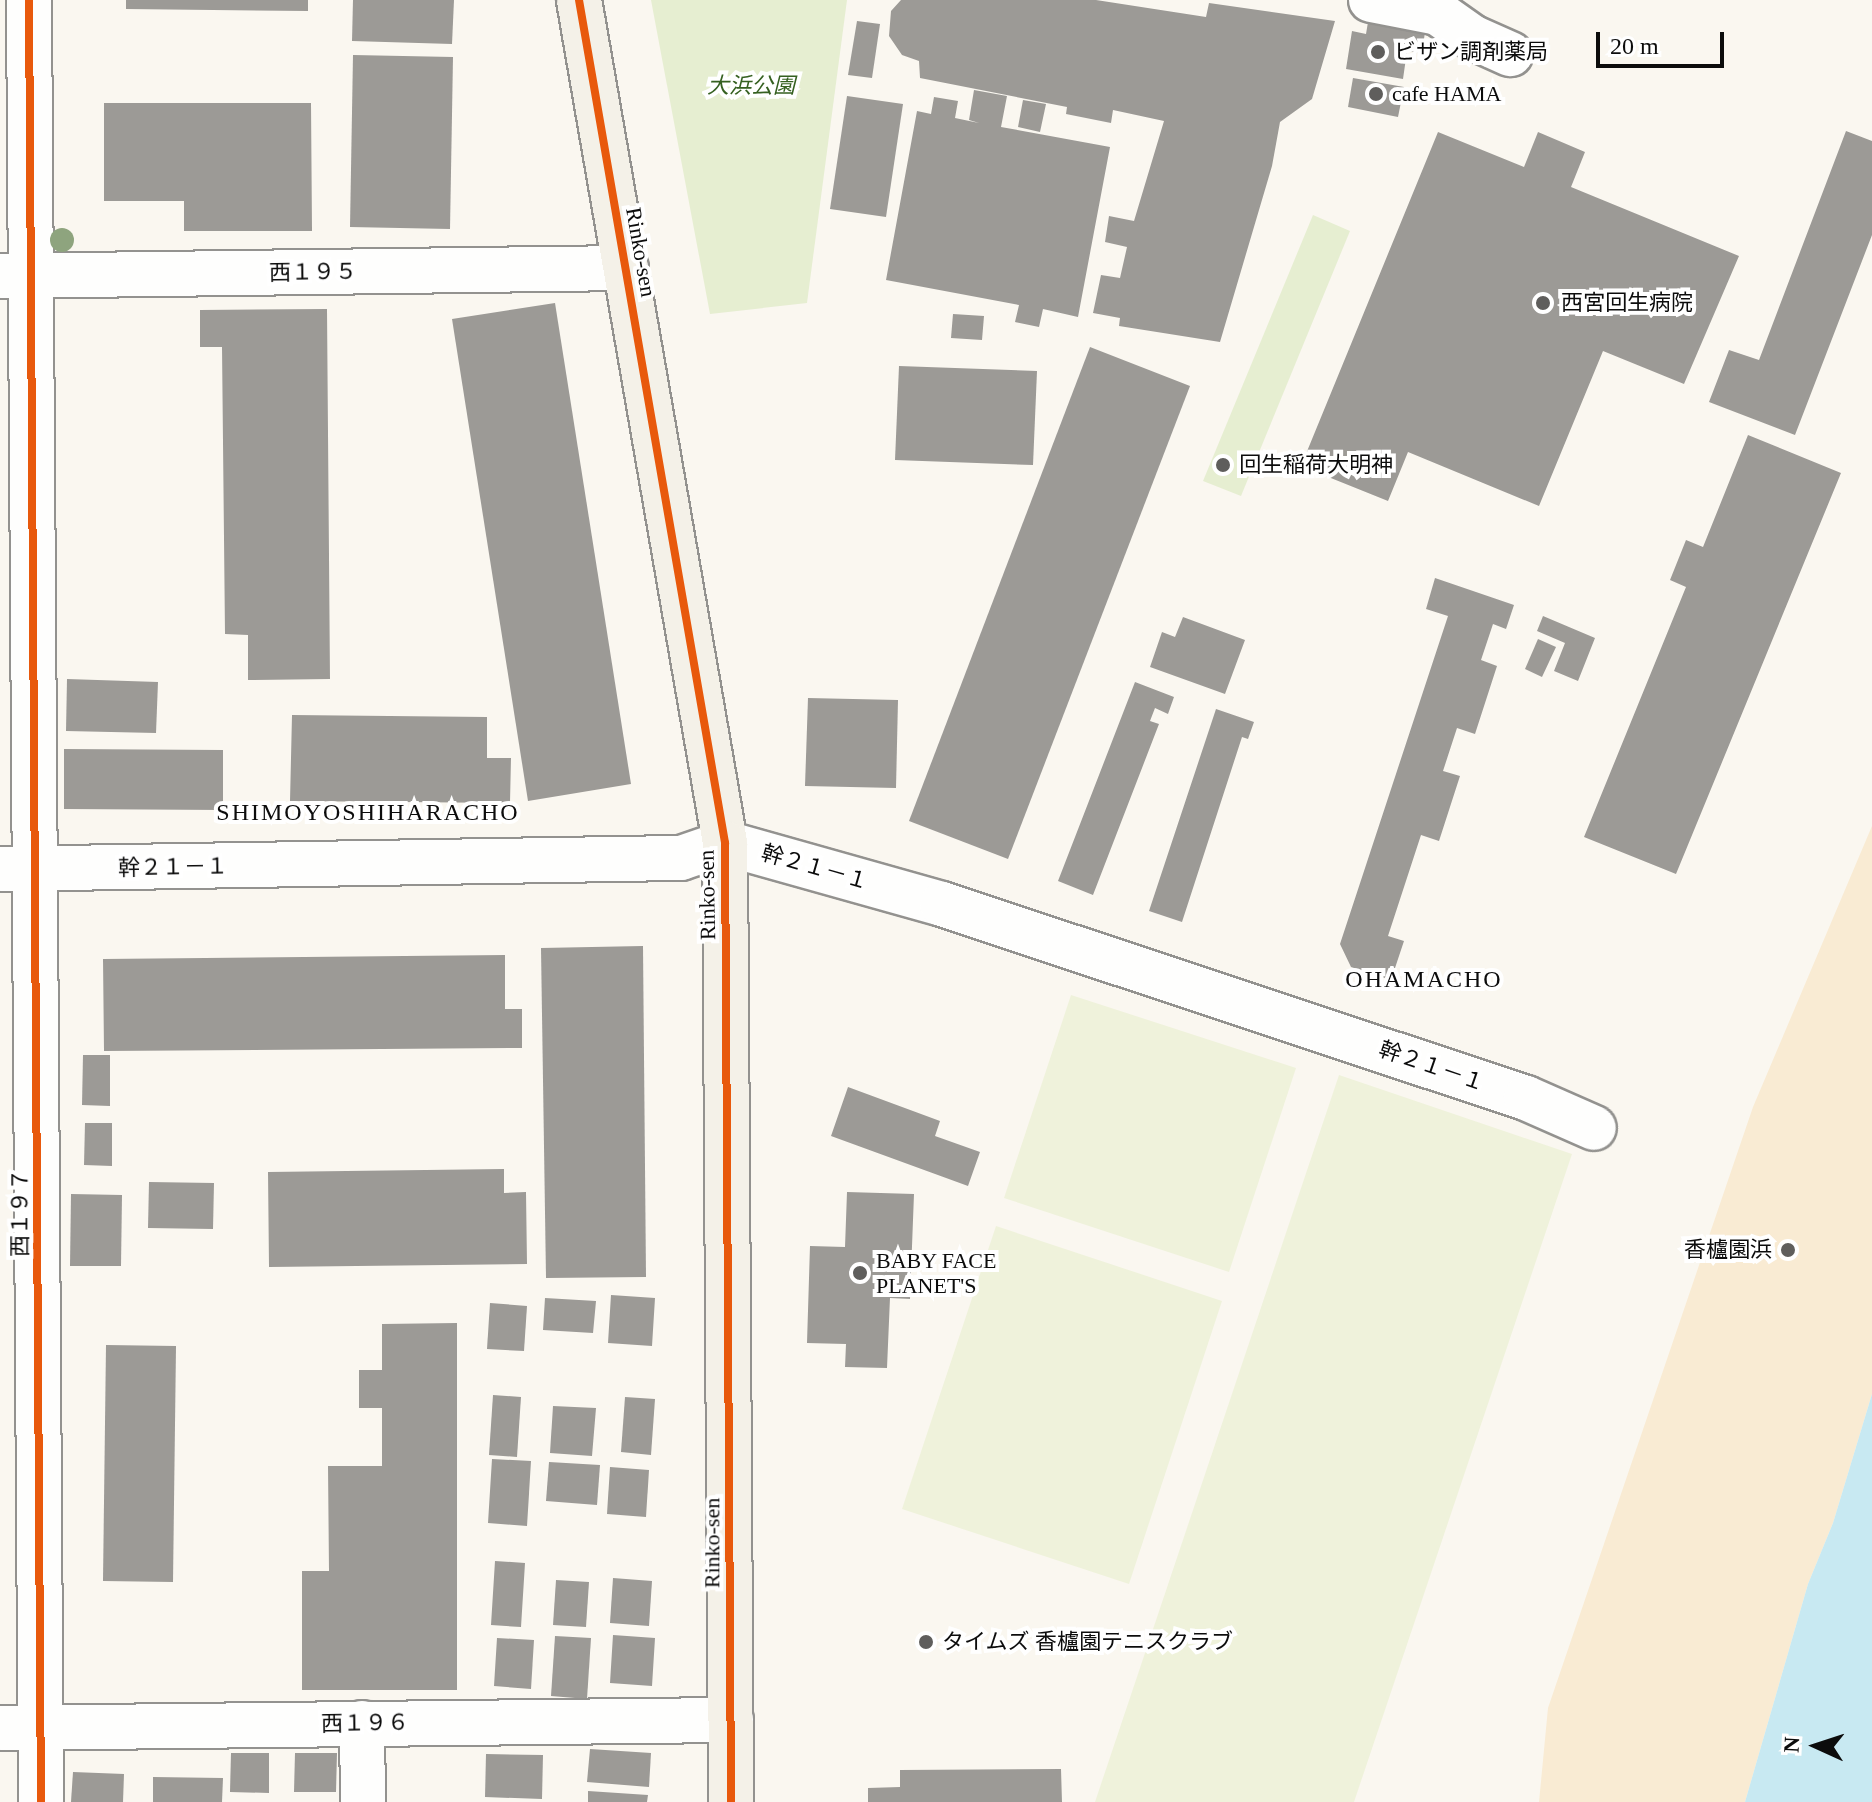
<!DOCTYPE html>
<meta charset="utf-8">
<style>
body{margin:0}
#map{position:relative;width:1872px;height:1802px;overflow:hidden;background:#faf7f0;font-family:"Times New Roman","Noto Sans JP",serif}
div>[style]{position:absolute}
.green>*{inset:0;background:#e6eed1}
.sand>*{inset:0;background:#f9ebd3}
.pitch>*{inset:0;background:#eff2db}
.water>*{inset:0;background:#c8e9f2}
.building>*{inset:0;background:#9c9a96}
.roads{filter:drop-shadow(2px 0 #93928f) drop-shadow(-2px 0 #93928f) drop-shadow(0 2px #93928f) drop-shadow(0 -2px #93928f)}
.street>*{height:44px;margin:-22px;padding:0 22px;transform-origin:22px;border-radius:22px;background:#fefefd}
.secondary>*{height:44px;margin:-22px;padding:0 22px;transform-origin:22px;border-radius:22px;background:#f4f1e8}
.cycleway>*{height:8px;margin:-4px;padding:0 4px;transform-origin:4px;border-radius:4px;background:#e8590c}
.trees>*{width:24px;height:24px;margin:-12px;border-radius:50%;background:#8ea47e}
.dots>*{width:22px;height:22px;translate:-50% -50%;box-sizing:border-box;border:4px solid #fff;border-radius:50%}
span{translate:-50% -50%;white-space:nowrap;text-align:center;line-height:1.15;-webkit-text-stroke:8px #fff;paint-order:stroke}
.poi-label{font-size:22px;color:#0c0c0c}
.left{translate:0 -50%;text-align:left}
.right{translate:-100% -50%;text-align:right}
.park-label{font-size:22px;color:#356020;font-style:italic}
.street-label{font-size:22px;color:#0c0c0c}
.neighbourhood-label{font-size:24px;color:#0c0c0c;letter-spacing:2px}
.north{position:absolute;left:1776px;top:1706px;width:80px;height:80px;-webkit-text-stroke:6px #fff;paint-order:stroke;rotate:273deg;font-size:22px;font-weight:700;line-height:32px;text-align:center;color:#0c0c0c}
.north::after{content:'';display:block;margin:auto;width:28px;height:36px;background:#0c0c0c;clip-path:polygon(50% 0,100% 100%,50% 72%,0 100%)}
.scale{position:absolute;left:1596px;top:32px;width:128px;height:36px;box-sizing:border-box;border:4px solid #0c0c0c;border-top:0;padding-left:10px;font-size:24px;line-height:28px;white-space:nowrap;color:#0c0c0c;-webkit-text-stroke:6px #fff;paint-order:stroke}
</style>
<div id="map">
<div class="green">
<div style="clip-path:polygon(651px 0,847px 0,807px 303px,710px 314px)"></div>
<div style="clip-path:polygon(1313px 215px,1350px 231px,1241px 496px,1203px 481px)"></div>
</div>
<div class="sand">
<div style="clip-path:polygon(1872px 826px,1872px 1394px,1833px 1523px,1808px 1584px,1745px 1802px,1539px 1802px,1548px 1708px,1753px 1107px)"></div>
</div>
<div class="pitch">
<div style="clip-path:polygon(1071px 995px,1296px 1068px,1229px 1272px,1004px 1198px)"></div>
<div style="clip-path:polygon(1339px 1075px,1572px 1154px,1496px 1380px,1354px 1802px,1095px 1802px)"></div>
<div style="clip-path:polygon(996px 1226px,1222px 1301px,1129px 1584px,902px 1509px)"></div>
</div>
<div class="water">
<div style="clip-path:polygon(1872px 1394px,1872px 1802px,1745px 1802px,1808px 1584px,1833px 1523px)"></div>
</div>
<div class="building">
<div style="clip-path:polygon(126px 0,308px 0,308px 11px,126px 9px)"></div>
<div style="clip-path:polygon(353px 0,454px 0,452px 44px,352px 41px)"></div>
<div style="clip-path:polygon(901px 0,1096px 0,1206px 17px,1209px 3px,1335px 21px,1312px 99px,1280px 122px,1272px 166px,1220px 342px,1119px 326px,1120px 318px,1093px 313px,1101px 275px,1120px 278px,1127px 247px,1105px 242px,1109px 216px,1134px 221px,1164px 121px,1113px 110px,1111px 123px,1066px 114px,1067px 107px,920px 78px,919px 61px,902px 55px,889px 36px,891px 11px)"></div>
<div style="clip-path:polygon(857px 21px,880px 24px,872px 78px,848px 75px)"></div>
<div style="clip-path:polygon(1368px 22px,1425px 32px,1422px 53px,1407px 51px,1403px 79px,1346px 69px,1352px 31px,1366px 34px)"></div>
<div style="clip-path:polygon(353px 55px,453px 57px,450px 229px,350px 227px)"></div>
<div style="clip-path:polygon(1353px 78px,1404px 87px,1398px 117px,1348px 107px)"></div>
<div style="clip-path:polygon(974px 90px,1007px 96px,1001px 127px,1110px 147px,1078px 317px,1043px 309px,1039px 327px,1015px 322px,1019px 305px,886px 280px,917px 111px,931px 114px,934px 97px,958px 101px,955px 118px,979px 123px,969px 120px)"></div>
<div style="clip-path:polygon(847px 96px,903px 104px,886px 217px,830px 209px)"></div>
<div style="clip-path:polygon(1023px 100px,1046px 104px,1040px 132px,1018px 127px)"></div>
<div style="clip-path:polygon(104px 103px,311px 103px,312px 231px,184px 231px,184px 201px,104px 201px)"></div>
<div style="clip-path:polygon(1846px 131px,1872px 141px,1872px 235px,1795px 435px,1709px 402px,1729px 350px,1759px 360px)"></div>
<div style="clip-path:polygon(1438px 132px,1524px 167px,1538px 132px,1585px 152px,1571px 187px,1739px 256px,1684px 384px,1603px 351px,1539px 506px,1408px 452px,1388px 501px,1301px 466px)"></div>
<div style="clip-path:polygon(555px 303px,631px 784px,528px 801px,452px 319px)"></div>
<div style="clip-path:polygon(327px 309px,330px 679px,248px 680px,248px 635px,225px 634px,222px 347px,200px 347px,200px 310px)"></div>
<div style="clip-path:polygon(953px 314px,984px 316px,982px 340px,951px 338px)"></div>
<div style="clip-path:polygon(1090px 347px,1190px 386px,1008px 859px,909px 821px)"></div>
<div style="clip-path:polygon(899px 366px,1037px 371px,1033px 465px,895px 460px)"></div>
<div style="clip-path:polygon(1748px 435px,1841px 473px,1676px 874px,1584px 837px,1686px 587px,1670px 580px,1686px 540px,1703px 547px)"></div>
<div style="clip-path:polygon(1435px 578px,1514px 605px,1506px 629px,1493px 624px,1481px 660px,1497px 666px,1475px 734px,1457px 728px,1443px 771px,1460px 776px,1439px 841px,1421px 835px,1388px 936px,1404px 941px,1391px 980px,1351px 967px,1340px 944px,1448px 616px,1426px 609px)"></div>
<div style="clip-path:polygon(1543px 616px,1595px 638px,1578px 681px,1554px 671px,1565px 643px,1537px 631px)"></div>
<div style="clip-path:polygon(1183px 617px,1245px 640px,1225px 694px,1150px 667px,1162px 632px,1175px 637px)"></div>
<div style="clip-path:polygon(1538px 639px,1556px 647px,1542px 677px,1525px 669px)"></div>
<div style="clip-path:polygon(67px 679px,158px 682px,156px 733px,66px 731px)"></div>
<div style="clip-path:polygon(1135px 682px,1174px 697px,1168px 714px,1155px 708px,1150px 721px,1159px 724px,1093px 895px,1058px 881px)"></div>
<div style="clip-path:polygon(808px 698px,898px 700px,896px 788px,805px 786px)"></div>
<div style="clip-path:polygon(1216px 709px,1254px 722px,1248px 739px,1242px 737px,1182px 922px,1149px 911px)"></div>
<div style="clip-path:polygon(292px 715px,487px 717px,487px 758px,511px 758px,510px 803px,290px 801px)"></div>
<div style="clip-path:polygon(64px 749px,223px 750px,223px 810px,64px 809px)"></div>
<div style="clip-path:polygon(643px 946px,646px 1277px,546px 1278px,541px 948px)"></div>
<div style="clip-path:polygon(505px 955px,505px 1009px,522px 1009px,522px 1048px,104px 1051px,103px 959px)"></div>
<div style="clip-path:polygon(83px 1055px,110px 1055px,110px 1106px,82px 1105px)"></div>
<div style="clip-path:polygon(848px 1087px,940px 1121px,935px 1136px,980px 1152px,968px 1186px,831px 1136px)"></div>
<div style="clip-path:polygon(85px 1123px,112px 1123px,112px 1166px,84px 1165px)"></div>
<div style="clip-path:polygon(504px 1169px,504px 1193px,526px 1192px,527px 1264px,269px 1267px,268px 1172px)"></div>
<div style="clip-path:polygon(149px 1182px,214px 1183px,213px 1229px,148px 1228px)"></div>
<div style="clip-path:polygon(847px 1192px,914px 1194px,910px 1299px,890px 1298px,887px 1368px,845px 1367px,846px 1344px,807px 1343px,810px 1246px,845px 1247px)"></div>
<div style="clip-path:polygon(71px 1194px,122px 1195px,121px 1266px,70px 1266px)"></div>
<div style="clip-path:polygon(611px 1295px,655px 1298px,652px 1346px,608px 1343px)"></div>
<div style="clip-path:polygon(545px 1298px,596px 1301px,593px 1333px,543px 1330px)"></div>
<div style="clip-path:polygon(490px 1303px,527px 1306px,524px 1351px,487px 1349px)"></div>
<div style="clip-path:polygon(457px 1323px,457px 1690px,302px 1690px,302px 1571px,329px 1571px,328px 1466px,382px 1466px,382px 1408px,359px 1408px,359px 1370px,382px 1370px,382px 1324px)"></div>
<div style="clip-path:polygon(106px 1345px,176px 1346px,173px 1582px,103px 1581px)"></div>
<div style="clip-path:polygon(493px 1395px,521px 1397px,517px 1457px,489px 1455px)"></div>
<div style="clip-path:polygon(625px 1397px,655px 1399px,651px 1455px,621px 1452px)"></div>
<div style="clip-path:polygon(553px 1406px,596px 1408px,592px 1456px,550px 1453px)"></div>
<div style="clip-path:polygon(492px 1459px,531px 1461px,527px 1526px,488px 1523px)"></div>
<div style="clip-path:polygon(549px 1462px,600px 1465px,597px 1505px,546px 1501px)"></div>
<div style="clip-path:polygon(610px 1467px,649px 1470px,646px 1517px,607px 1514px)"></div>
<div style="clip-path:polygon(495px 1561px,525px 1563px,521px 1627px,491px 1625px)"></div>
<div style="clip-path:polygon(613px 1578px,652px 1581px,649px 1626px,610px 1623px)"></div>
<div style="clip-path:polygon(556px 1580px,589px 1582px,586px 1627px,553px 1625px)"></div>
<div style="clip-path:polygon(613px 1635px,655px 1638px,652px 1686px,610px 1683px)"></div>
<div style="clip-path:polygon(555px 1636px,591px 1638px,587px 1699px,551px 1696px)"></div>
<div style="clip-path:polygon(497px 1638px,534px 1640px,531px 1689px,494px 1686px)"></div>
<div style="clip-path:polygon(590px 1749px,651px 1753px,649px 1787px,587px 1782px)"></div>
<div style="clip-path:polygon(231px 1753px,269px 1753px,269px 1793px,230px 1792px)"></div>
<div style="clip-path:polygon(295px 1753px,337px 1753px,336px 1792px,294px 1792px)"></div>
<div style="clip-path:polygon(486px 1754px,543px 1755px,542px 1799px,485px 1797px)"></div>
<div style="clip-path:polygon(1061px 1769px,1062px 1802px,868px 1802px,868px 1788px,900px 1787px,900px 1770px)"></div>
<div style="clip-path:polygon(73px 1772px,124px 1774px,123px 1802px,71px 1802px)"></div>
<div style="clip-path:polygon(153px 1777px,223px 1778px,222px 1802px,153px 1802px)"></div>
<div style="clip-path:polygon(588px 1791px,648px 1795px,647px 1802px,588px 1802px)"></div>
</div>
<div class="roads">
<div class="street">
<div style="left:29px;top:0;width:1802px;rotate:89.62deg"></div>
<div style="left:1371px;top:0;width:68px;rotate:11deg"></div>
<div style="left:1438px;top:13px;width:42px;rotate:35.2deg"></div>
<div style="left:1472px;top:37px;width:42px;rotate:24.1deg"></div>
<div style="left:0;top:276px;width:626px;rotate:-0.73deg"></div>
<div style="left:0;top:869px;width:681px;rotate:-0.93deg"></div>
<div style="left:681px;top:858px;width:46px;rotate:-18.8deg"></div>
<div style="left:725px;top:843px;width:225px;rotate:15.7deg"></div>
<div style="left:942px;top:904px;width:615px;rotate:18.38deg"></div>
<div style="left:1526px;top:1098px;width:74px;rotate:23.8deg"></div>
<div style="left:362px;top:1723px;width:79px;rotate:89.3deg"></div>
<div style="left:0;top:1728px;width:731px;rotate:-0.63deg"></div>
</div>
<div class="secondary">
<div style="left:579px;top:0;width:856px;rotate:80.17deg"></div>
<div style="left:725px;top:843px;width:959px;rotate:89.64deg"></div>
</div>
</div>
<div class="cycleway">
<div style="left:29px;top:0;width:1802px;rotate:89.62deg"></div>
<div style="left:579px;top:0;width:856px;rotate:80.17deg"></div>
<div style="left:725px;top:843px;width:959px;rotate:89.64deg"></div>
</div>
<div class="trees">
<div style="left:62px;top:240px"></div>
</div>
<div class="dots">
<div style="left:1378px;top:52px;background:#5f5e5c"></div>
<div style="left:1376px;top:94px;background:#5f5e5c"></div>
<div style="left:1543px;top:303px;background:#5f5e5c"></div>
<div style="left:1223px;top:465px;background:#5f5e5c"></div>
<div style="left:1788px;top:1250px;background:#5f5e5c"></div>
<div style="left:860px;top:1273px;background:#5f5e5c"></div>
<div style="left:926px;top:1642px;background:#5f5e5c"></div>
</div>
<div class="poi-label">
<span class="left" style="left:1394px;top:52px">ビザン調剤薬局</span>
<span class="left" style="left:1392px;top:94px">cafe HAMA</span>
<span class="left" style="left:1561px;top:303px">西宮回生病院</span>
<span class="left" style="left:1239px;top:465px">回生稲荷大明神</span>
<span class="right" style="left:1772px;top:1250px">香櫨園浜</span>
<span class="left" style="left:876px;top:1273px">BABY FACE<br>PLANET'S</span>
<span class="left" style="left:942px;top:1642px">タイムズ 香櫨園テニスクラブ</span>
</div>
<div class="park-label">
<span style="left:751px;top:86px">大浜公園</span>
</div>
<div class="street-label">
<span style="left:641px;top:252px;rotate:80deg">Rinko-sen</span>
<span style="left:313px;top:272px;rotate:-1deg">西１９５</span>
<span style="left:173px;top:867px;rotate:-1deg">幹２１－１</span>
<span style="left:815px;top:867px;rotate:16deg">幹２１－１</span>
<span style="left:707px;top:895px;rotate:-91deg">Rinko-sen</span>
<span style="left:1432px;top:1066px;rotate:19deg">幹２１－１</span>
<span style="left:20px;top:1213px;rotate:-90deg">西１９７</span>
<span style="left:712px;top:1543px;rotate:-90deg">Rinko-sen</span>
<span style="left:365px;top:1723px;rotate:-1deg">西１９６</span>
</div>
<div class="neighbourhood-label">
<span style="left:368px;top:813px">SHIMOYOSHIHARACHO</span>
<span style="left:1424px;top:980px">OHAMACHO</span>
</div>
<div class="north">N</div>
<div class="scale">20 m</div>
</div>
